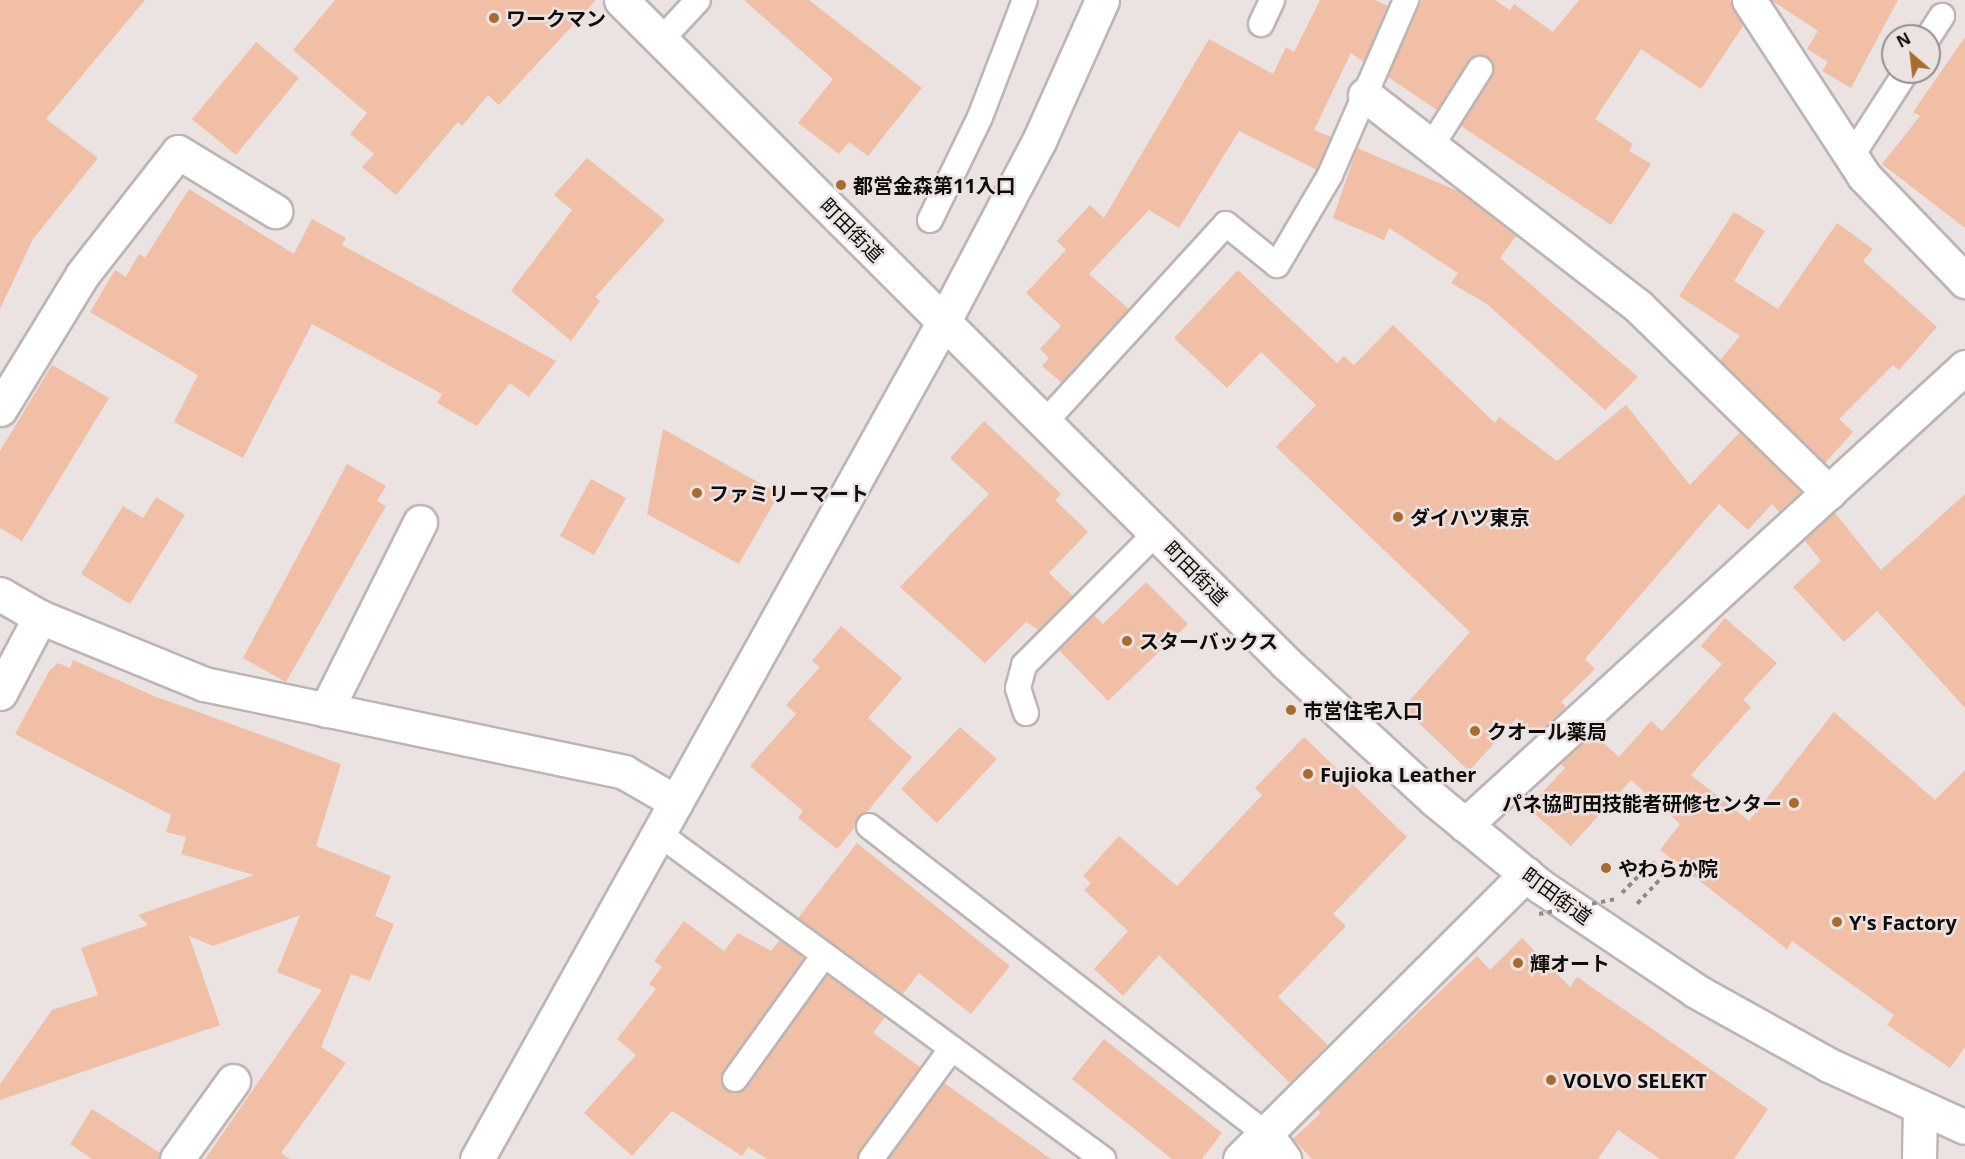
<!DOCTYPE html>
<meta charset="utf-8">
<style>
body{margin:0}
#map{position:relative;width:1965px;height:1159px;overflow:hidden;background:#eae3e1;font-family:"Open Sans","Noto Sans JP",sans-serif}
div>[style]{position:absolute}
.building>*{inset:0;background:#f0bfa5}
.path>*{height:4px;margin-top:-2px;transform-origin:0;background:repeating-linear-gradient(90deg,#908a89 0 4.5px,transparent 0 9px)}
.roads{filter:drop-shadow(2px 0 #bcb5b3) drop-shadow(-2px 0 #bcb5b3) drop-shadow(0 2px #bcb5b3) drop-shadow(0 -2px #bcb5b3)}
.service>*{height:24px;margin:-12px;padding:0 12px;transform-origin:12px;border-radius:12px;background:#fff}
.minor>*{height:33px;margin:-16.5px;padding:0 16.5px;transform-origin:16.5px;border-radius:16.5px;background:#fff}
.tertiary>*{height:33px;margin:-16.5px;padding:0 16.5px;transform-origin:16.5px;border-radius:16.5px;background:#fff}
.secondary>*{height:33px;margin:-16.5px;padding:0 16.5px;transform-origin:16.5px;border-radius:16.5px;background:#fff}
.path-bridge>*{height:4px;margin-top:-2px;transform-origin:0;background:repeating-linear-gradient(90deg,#908a89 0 4.5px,transparent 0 9px)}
.dots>*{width:16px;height:16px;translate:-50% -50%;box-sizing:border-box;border:3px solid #eae3e1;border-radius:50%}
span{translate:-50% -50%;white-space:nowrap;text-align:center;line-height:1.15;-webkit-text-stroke:5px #eae3e1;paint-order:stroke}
.poi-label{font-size:20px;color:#100d0c;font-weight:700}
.left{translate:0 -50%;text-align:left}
.right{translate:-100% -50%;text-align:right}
.street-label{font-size:20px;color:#100d0c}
.north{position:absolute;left:1881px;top:24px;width:60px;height:60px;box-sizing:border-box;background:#eae3e1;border:2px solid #938d8c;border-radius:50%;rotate:332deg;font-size:16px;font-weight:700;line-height:24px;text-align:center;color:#100d0c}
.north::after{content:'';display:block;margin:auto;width:21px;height:27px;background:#a76c2d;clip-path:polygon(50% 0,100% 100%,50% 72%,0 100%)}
</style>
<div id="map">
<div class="building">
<div style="clip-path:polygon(0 0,145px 0,46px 119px,98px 158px,33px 239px,0 309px)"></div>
<div style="clip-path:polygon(335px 0,596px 0,499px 105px,488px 95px,462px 126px,458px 122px,396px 195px,362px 167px,374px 154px,350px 134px,367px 113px,293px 50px)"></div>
<div style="clip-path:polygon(744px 0,809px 0,922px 88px,868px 156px,849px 142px,839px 154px,798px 123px,833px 79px)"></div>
<div style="clip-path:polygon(1320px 0,1375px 0,1388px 6px,1364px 62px,1351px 53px,1314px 130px,1331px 137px,1317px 170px,1239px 131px,1179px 228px,1149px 210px,1089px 274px,1129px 309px,1062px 383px,1042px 366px,1049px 358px,1040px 349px,1061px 326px,1026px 293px,1066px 250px,1057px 241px,1090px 205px,1104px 218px,1209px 39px,1273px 74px,1286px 47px,1294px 52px)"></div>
<div style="clip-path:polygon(1422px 0,1495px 0,1510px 10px,1514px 4px,1553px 32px,1579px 0,1730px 0,1743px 26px,1701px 89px,1641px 49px,1595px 119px,1633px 144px,1629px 151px,1651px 164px,1611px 225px,1461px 126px,1492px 76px,1488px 57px,1468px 61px,1437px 110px,1388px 77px)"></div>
<div style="clip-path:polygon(1771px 0,1898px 0,1851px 88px,1822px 71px,1828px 62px,1807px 49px,1818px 31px)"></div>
<div style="clip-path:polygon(1965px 37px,1965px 228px,1882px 164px,1920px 116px,1913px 112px)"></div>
<div style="clip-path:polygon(256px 42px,299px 78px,236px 155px,192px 119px)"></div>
<div style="clip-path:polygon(1357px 148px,1460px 192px,1516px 236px,1500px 258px,1638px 377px,1605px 410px,1487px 304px,1451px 283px,1458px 273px,1389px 228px,1384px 240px,1333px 218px)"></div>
<div style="clip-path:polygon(587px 158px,665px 220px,595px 297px,600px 301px,571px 341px,511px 291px,572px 210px,554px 195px)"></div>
<div style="clip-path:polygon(189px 189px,294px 254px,312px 219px,346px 238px,342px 245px,556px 361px,529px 397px,510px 383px,477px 426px,437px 403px,442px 394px,312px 324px,243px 458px,174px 422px,198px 375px,90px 312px,115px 270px,126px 277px,139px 254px,145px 258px)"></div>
<div style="clip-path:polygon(1734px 212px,1765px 231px,1734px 281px,1778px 309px,1837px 223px,1873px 249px,1863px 261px,1937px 327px,1899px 370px,1893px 365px,1839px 419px,1853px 432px,1825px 463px,1720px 360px,1740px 336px,1679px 296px)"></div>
<div style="clip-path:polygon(1238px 270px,1337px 363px,1344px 356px,1354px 365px,1393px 325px,1495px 423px,1499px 417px,1557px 461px,1626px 405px,1690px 485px,1740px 432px,1801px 492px,1779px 512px,1772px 504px,1748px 530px,1719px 504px,1585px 659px,1595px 669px,1561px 702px,1566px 707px,1534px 736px,1517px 718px,1469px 771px,1403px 708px,1470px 632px,1276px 447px,1316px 405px,1261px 352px,1227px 388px,1174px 338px)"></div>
<div style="clip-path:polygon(52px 365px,109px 398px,22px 541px,0 528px,0 451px)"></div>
<div style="clip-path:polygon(984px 421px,1061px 494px,1055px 500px,1088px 532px,1049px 573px,1073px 596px,1039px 630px,1026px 622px,985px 663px,900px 587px,989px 494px,950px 458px)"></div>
<div style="clip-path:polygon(663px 429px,779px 494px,739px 564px,647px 514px)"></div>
<div style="clip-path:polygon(347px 464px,386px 486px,377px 501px,386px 506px,286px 682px,243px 658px)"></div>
<div style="clip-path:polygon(591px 479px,626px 498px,594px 555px,560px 536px)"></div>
<div style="clip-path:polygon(1965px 494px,1965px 708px,1877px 611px,1844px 642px,1793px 587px,1821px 561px,1804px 540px,1834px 512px,1881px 570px)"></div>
<div style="clip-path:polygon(156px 497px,185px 515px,130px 604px,81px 574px,123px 506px,143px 518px)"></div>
<div style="clip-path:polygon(1146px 582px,1188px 624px,1108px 701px,1059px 650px,1094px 615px,1103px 624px)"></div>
<div style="clip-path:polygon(1725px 618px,1777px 663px,1743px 700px,1751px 707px,1691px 775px,1749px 821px,1834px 712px,1935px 800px,1965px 770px,1965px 1047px,1950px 1068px,1887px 1025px,1894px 1015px,1792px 941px,1787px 949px,1660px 850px,1680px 824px,1631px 780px,1571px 846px,1528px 808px,1565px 768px,1560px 763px,1593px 733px,1619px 757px,1651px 721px,1662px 731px,1722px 664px,1701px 646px)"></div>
<div style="clip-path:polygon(841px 626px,902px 678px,868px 718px,912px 757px,837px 849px,798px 818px,803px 811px,750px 766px,796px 714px,786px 705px,820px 667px,812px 661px)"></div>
<div style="clip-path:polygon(73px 660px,154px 696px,341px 764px,316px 846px,391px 876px,375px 916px,394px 924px,370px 981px,351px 974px,321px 1047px,346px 1063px,281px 1153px,290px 1159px,205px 1159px,322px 990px,277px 972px,300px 915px,213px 946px,189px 936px,220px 1025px,0 1100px,0 1084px,52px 1010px,98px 995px,81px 948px,148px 925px,138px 915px,254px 875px,181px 854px,186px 837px,166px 832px,171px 815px,15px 734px,50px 670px,58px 663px,70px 668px)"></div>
<div style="clip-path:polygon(960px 727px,997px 759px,937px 823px,901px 789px)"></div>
<div style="clip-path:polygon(1304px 737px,1407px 837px,1333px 914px,1346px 926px,1278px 997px,1328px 1045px,1290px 1083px,1159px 955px,1123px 996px,1094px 969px,1128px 931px,1084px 890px,1091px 883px,1083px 876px,1119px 836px,1177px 886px,1262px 795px,1255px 788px)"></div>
<div style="clip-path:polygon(857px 843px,1010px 966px,971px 1014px,919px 973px,903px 994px,798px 918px)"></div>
<div style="clip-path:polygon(684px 921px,724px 951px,738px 933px,771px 951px,780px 940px,804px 958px,723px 1071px,727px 1091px,747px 1087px,827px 975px,885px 1017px,873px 1033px,920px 1067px,857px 1159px,767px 1159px,748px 1147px,742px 1156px,672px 1111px,632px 1156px,584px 1113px,636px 1055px,617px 1039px,656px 989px,649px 984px,662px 967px,654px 961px)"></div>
<div style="clip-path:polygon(1522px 938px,1570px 987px,1577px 977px,1768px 1109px,1734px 1159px,1660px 1159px,1618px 1130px,1598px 1159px,1312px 1159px,1293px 1139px,1321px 1113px,1317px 1109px,1477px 956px,1490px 970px)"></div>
<div style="clip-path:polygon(1104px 1039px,1222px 1133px,1202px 1159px,1172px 1159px,1072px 1079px)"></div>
<div style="clip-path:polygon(944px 1083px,954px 1090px,1051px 1159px,889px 1159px)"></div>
<div style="clip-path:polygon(92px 1109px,160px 1153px,159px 1159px,92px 1159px,70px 1144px)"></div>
</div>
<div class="path">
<div style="left:1622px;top:893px;width:43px;rotate:-45.9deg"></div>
<div style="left:1652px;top:862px;width:18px;rotate:43deg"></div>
<div style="left:1665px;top:874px;width:42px;rotate:133.1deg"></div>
</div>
<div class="roads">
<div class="service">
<div style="left:1261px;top:24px;width:26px;rotate:-65deg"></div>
<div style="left:1929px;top:36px;width:24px;rotate:-57deg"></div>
<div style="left:661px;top:40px;width:54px;rotate:-47.2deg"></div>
<div style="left:1432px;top:145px;width:90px;rotate:-57.7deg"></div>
<div style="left:1851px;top:157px;width:101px;rotate:-57.1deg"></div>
<div style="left:930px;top:220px;width:114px;rotate:-64.1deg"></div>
<div style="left:980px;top:117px;width:125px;rotate:-69deg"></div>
<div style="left:1045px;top:422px;width:268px;rotate:-47.6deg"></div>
<div style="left:1226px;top:224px;width:65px;rotate:38.8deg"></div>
<div style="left:1277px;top:265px;width:104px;rotate:-59.5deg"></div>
<div style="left:1330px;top:175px;width:191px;rotate:-66.5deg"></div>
<div style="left:1026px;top:713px;width:26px;rotate:-108deg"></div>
<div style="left:1018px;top:688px;width:24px;rotate:-75deg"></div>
<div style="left:1024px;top:665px;width:187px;rotate:-45deg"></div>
<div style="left:869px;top:826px;width:502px;rotate:37.8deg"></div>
<div style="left:658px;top:833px;width:552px;rotate:36.23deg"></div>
<div style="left:735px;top:1079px;width:153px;rotate:-54.3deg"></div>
<div style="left:871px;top:1159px;width:137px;rotate:-53.9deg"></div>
</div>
<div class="minor">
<div style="left:1749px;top:0;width:210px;rotate:56.8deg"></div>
<div style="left:1864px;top:176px;width:146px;rotate:46.1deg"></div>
<div style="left:1365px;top:95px;width:345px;rotate:37.7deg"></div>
<div style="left:1638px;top:306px;width:267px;rotate:44.4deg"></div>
<div style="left:0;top:409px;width:157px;rotate:-58.5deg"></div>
<div style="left:82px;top:275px;width:156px;rotate:-52deg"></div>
<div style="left:178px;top:152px;width:114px;rotate:31.3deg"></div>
<div style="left:0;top:594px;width:46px;rotate:29.9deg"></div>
<div style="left:40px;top:617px;width:177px;rotate:22.2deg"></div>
<div style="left:204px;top:684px;width:429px;rotate:11.8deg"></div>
<div style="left:624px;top:772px;width:60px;rotate:30deg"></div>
<div style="left:0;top:693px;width:86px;rotate:-62.2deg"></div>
<div style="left:326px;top:710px;width:210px;rotate:-63.4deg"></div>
<div style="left:1465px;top:825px;width:678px;rotate:-42.49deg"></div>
<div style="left:1266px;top:1134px;width:31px;rotate:54deg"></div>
<div style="left:177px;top:1159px;width:96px;rotate:-54.3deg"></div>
<div style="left:1240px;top:1159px;width:404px;rotate:-44.9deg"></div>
<div style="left:1919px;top:1159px;width:50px;rotate:-88.9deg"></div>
</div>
<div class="tertiary">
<div style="left:477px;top:1159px;width:959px;rotate:-60.87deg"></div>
<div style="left:944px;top:321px;width:204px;rotate:-62.2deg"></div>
<div style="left:1039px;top:141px;width:154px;rotate:-65.9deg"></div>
</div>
<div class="secondary">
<div style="left:621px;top:0;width:939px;rotate:44.91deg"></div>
<div style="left:1286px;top:663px;width:202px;rotate:42.6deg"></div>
<div style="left:1435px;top:800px;width:136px;rotate:39.3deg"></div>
<div style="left:1540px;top:886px;width:188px;rotate:33.9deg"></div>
<div style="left:1696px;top:991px;width:152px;rotate:29.1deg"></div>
<div style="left:1829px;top:1065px;width:149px;rotate:24.5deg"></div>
</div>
</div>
<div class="path-bridge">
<div style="left:1539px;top:914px;width:78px;rotate:-11deg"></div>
</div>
<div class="dots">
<div style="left:494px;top:18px;background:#a76c2d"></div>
<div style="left:841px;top:185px;background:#a76c2d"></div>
<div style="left:697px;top:493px;background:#a76c2d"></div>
<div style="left:1398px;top:517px;background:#a76c2d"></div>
<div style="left:1127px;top:641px;background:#a76c2d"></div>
<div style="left:1291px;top:710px;background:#a76c2d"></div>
<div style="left:1475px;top:731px;background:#a76c2d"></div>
<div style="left:1308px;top:774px;background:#a76c2d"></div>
<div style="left:1794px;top:803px;background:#a76c2d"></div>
<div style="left:1606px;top:868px;background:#a76c2d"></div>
<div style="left:1837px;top:922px;background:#a76c2d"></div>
<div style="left:1518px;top:963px;background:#a76c2d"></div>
<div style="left:1551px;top:1080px;background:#a76c2d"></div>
</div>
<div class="poi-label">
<span class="left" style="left:506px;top:18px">ワークマン</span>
<span class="left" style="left:853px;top:185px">都営金森第11入口</span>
<span class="left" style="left:709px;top:493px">ファミリーマート</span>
<span class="left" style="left:1410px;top:517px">ダイハツ東京</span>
<span class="left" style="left:1139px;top:641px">スターバックス</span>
<span class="left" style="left:1303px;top:710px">市営住宅入口</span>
<span class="left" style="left:1487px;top:731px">クオール薬局</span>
<span class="left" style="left:1320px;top:774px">Fujioka Leather</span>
<span class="right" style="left:1782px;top:803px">パネ協町田技能者研修センター</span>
<span class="left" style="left:1618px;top:868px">やわらか院</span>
<span class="left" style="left:1849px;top:922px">Y's Factory</span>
<span class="left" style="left:1530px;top:963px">輝オート</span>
<span class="left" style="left:1563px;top:1080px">VOLVO SELEKT</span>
</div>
<div class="street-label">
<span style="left:852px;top:230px;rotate:45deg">町田街道</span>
<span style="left:1196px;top:573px;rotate:45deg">町田街道</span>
<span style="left:1557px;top:896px;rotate:36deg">町田街道</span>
</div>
<div class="north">N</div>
</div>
